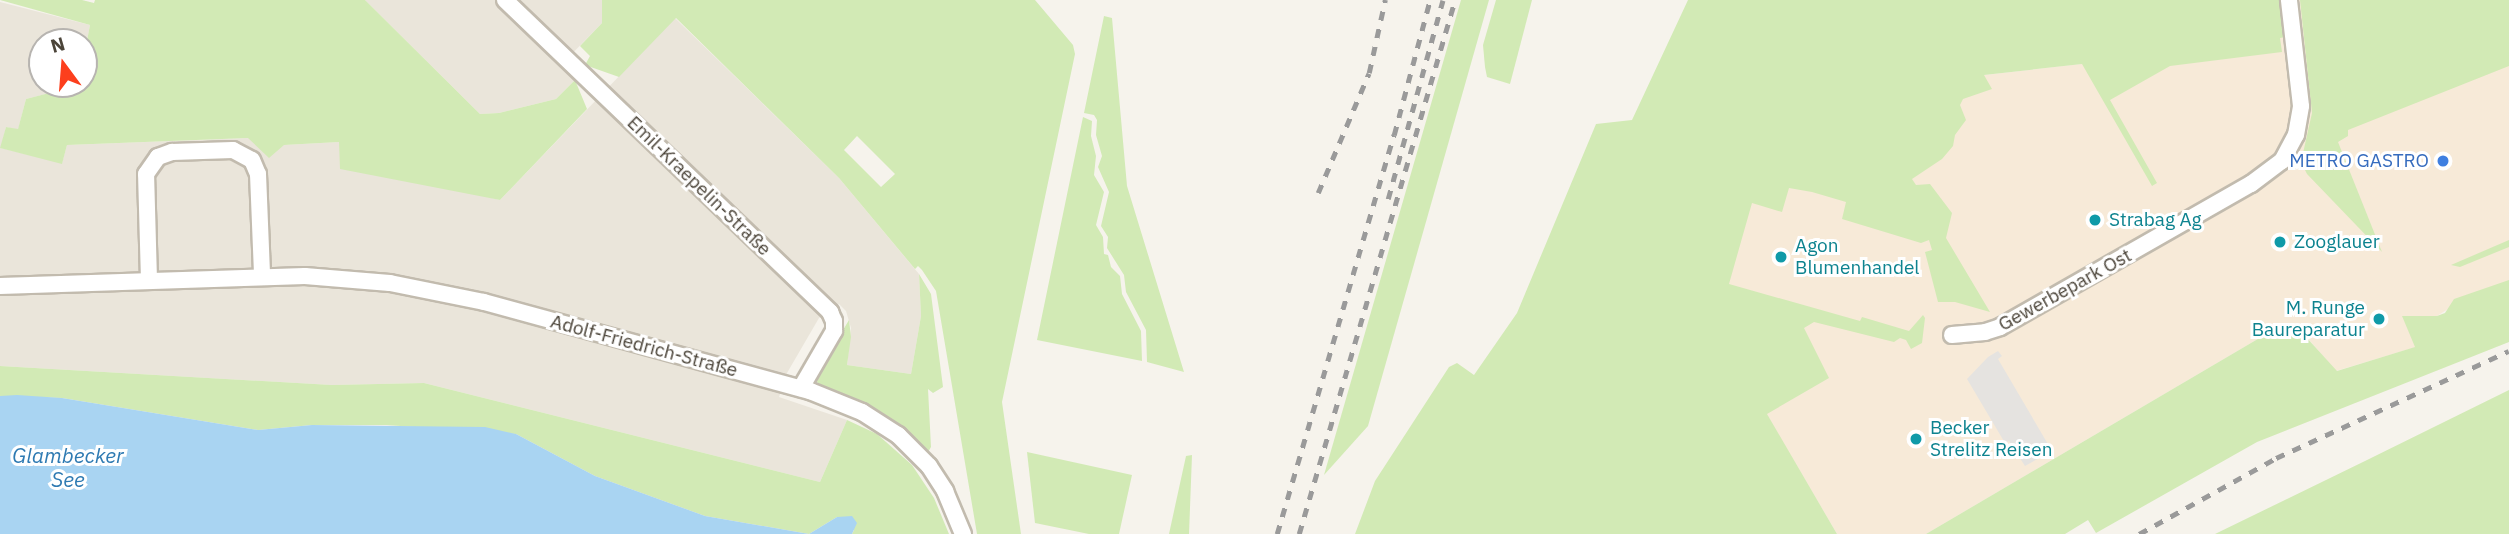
<!DOCTYPE html>
<meta charset="utf-8">
<style>
body{margin:0}
#map{position:relative;width:2509px;height:534px;overflow:hidden;background:#f6f3ec;font-family:"IBM Plex Sans",sans-serif}
div>[style]{position:absolute}
.residential>*{inset:0;background:#eae5da}
.commercial>*{inset:0;background:#f7ead8}
.green>*{inset:0;background:#d2eab5}
.parking>*{inset:0;background:#e5e3e0}
.water>*{inset:0;background:#a9d4f2}
.roads{filter:drop-shadow(2px 0 #c2bbae) drop-shadow(-2px 0 #c2bbae) drop-shadow(0 2px #c2bbae) drop-shadow(0 -2px #c2bbae)}
.minor>*{height:16px;margin:-8px;padding:0 8px;transform-origin:8px;border-radius:8px;background:#fff}
.rail>*{height:4.5px;margin-top:-2.25px;transform-origin:0;background:repeating-linear-gradient(90deg,#9a9a9a 0 9px,transparent 0 18px)}
.dots>*{width:19px;height:19px;translate:-50% -50%;box-sizing:border-box;border:4px solid #fff;border-radius:50%}
span{translate:-50% -50%;white-space:nowrap;text-align:center;line-height:1.15;-webkit-text-stroke:6px #fff;paint-order:stroke}
.shop-label{font-size:19px;color:#366cbe}
.right{translate:-100% -50%;text-align:right}
.street-label{font-size:19px;color:#4b4439}
.culture-label{font-size:19px;color:#0d838f}
.left{translate:0 -50%;text-align:left}
.water-label{font-size:21px;color:#2e7ab2;font-style:italic}
.north{position:absolute;left:28px;top:28px;width:70px;height:70px;box-sizing:border-box;background:#fff;border:2px solid #b7b4b0;border-radius:50%;rotate:344deg;font-size:19px;font-weight:700;line-height:28px;text-align:center;color:#4b4439}
.north::after{content:'';display:block;margin:auto;width:24px;height:32px;background:#fc3f1d;clip-path:polygon(50% 0,100% 100%,50% 72%,0 100%)}
</style>
<div id="map">
<div class="residential">
<div style="clip-path:polygon(365px 0,602px 0,602px 23px,561px 65px,575px 80px,556px 99px,499px 113px,480px 114px)"></div>
<div style="clip-path:polygon(0 2px,90px 25px,84px 56px,84px 42px,42px 42px,42px 84px,78px 86px,26px 99px,18px 130px,6px 127px,1px 148px,62px 163px,67px 145px,249px 138px,284px 145px,339px 142px,462px 191px,500px 200px,675px 18px,839px 178px,919px 274px,921px 316px,911px 374px,847px 365px,851px 328px,846px 311px,839px 304px,819px 318px,787px 373px,779px 397px,847px 420px,820px 482px,424px 383px,332px 385px,0 366px)"></div>
</div>
<div class="commercial">
<div style="clip-path:polygon(2280px 0,2487px 0,2509px 43px,2509px 309px,2451px 307px,2437px 316px,2403px 317px,2416px 347px,2336px 371px,2297px 326px,2268px 333px,1926px 534px,1837px 534px,1710px 318px,1768px 99px,2280px 42px,2280px 37px,2285px 36px)"></div>
</div>
<div class="green">
<div style="clip-path:polygon(0 0,82px 0,94px 3px,95px 0,365px 0,480px 114px,499px 113px,556px 99px,575px 80px,587px 109px,500px 200px,340px 169px,339px 142px,284px 145px,269px 158px,248px 138px,67px 145px,62px 164px,0 148px,6px 127px,18px 129px,26px 99px,84px 84px,84px 56px,90px 25px)"></div>
<div style="clip-path:polygon(evenodd,602px 0,1035px 0,1073px 45px,1075px 54px,1002px 402px,1021px 534px,977px 534px,936px 291px,922px 270px,918px 266px,915px 269px,839px 178px,676px 18px,619px 77px,585px 65px,590px 56px,580px 46px,602px 23px,602px 0,857px 136px,895px 174px,881px 187px,844px 150px,857px 136px)"></div>
<div style="clip-path:polygon(1461px 0,1489px 0,1368px 426px,1324px 475px)"></div>
<div style="clip-path:polygon(1496px 0,1532px 0,1510px 84px,1487px 77px,1485px 67px,1483px 45px)"></div>
<div style="clip-path:polygon(1688px 0,2280px 0,2285px 37px,2280px 38px,2282px 52px,2170px 66px,2110px 100px,2157px 183px,2152px 186px,2082px 64px,1984px 75px,1992px 89px,1963px 99px,1960px 105px,1966px 120px,1955px 135px,1953px 146px,1942px 159px,1912px 179px,1916px 185px,1930px 184px,1952px 213px,1946px 238px,1990px 312px,1955px 302px,1938px 302px,1925px 252px,1932px 250px,1929px 240px,1921px 243px,1842px 219px,1846px 202px,1812px 192px,1789px 188px,1782px 212px,1752px 203px,1729px 284px,1860px 321px,1862px 317px,1909px 331px,1923px 315px,1925px 318px,1922px 343px,1911px 349px,1906px 340px,1900px 338px,1894px 342px,1814px 322px,1804px 328px,1829px 378px,1767px 414px,1837px 534px,1355px 534px,1375px 481px,1449px 367px,1457px 363px,1474px 375px,1517px 313px,1596px 124px,1632px 120px)"></div>
<div style="clip-path:polygon(2300px 0,2509px 0,2509px 66px,2348px 130px,2348px 136px,2338px 142px,2382px 252px,2307px 174px,2301px 162px,2312px 113px)"></div>
<div style="clip-path:polygon(1104px 16px,1112px 18px,1127px 186px,1184px 372px,1147px 362px,1146px 330px,1126px 292px,1124px 275px,1107px 248px,1108px 237px,1101px 226px,1109px 192px,1098px 167px,1102px 156px,1096px 135px,1097px 120px,1094px 115px,1084px 113px)"></div>
<div style="clip-path:polygon(1083px 117px,1092px 121px,1091px 136px,1096px 156px,1094px 175px,1104px 192px,1096px 225px,1103px 237px,1104px 254px,1108px 255px,1111px 267px,1120px 276px,1122px 294px,1141px 331px,1142px 361px,1037px 340px)"></div>
<div style="clip-path:polygon(2509px 240px,2509px 247px,2460px 267px,2451px 265px)"></div>
<div style="clip-path:polygon(919px 274px,931px 294px,943px 387px,933px 393px,928px 389px,931px 447px,927px 454px,820px 388px,815px 377px,849px 320px,851px 337px,847px 365px,911px 374px,921px 316px)"></div>
<div style="clip-path:polygon(2509px 280px,2509px 342px,2257px 442px,2096px 533px,2088px 520px,2065px 534px,1926px 534px,2268px 333px,2296px 326px,2337px 371px,2415px 347px,2402px 316px,2437px 316px,2445px 313px,2454px 299px)"></div>
<div style="clip-path:polygon(0 366px,332px 385px,424px 383px,820px 482px,847px 420px,877px 434px,912px 465px,934px 498px,949px 534px,852px 534px,854px 530px,837px 517px,809px 534px,705px 516px,595px 476px,516px 434px,386px 425px,312px 425px,258px 430px,62px 398px,0 396px)"></div>
<div style="clip-path:polygon(2509px 390px,2509px 534px,2215px 534px,2365px 461px)"></div>
<div style="clip-path:polygon(1027px 452px,1132px 475px,1119px 534px,1089px 534px,1035px 523px)"></div>
<div style="clip-path:polygon(1192px 455px,1189px 534px,1169px 534px,1186px 456px)"></div>
</div>
<div class="parking">
<div style="clip-path:polygon(1998px 351px,2002px 356px,1998px 359px,2052px 451px,2025px 466px,2009px 441px,2005px 443px,1967px 379px,1988px 357px)"></div>
</div>
<div class="water">
<div style="clip-path:polygon(17px 395px,62px 398px,258px 430px,312px 425px,485px 427px,516px 434px,595px 476px,705px 516px,809px 534px,837px 517px,852px 516px,857px 523px,852px 534px,0 534px,0 396px)"></div>
</div>
<div class="roads">
<div class="minor">
<div style="left:505px;top:0;width:451px;rotate:43.8deg"></div>
<div style="left:830px;top:312px;width:10px;rotate:66deg"></div>
<div style="left:834px;top:321px;width:10px;rotate:90deg"></div>
<div style="left:834px;top:331px;width:66px;rotate:120.1deg"></div>
<div style="left:149px;top:280px;width:106px;rotate:-91.6deg"></div>
<div style="left:146px;top:174px;width:21px;rotate:-55deg"></div>
<div style="left:158px;top:157px;width:15px;rotate:-20deg"></div>
<div style="left:172px;top:152px;width:61px;rotate:-1.9deg"></div>
<div style="left:233px;top:150px;width:21px;rotate:28deg"></div>
<div style="left:252px;top:160px;width:15px;rotate:67deg"></div>
<div style="left:258px;top:174px;width:101px;rotate:87.7deg"></div>
<div style="left:0;top:286px;width:305px;rotate:-1.9deg"></div>
<div style="left:305px;top:276px;width:85px;rotate:4.7deg"></div>
<div style="left:390px;top:283px;width:96px;rotate:11.4deg"></div>
<div style="left:484px;top:302px;width:338px;rotate:15.3deg"></div>
<div style="left:810px;top:391px;width:56px;rotate:22deg"></div>
<div style="left:862px;top:412px;width:43px;rotate:32.6deg"></div>
<div style="left:898px;top:435px;width:44px;rotate:45deg"></div>
<div style="left:929px;top:466px;width:30px;rotate:57deg"></div>
<div style="left:945px;top:491px;width:47px;rotate:67.3deg"></div>
<div style="left:1952px;top:335px;width:33px;rotate:-5deg"></div>
<div style="left:1985px;top:332px;width:16px;rotate:-18deg"></div>
<div style="left:2000px;top:327px;width:289px;rotate:-29.7deg"></div>
<div style="left:2251px;top:184px;width:39px;rotate:-37deg"></div>
<div style="left:2282px;top:161px;width:30px;rotate:-62deg"></div>
<div style="left:2296px;top:135px;width:29px;rotate:-80deg"></div>
<div style="left:2301px;top:106px;width:107px;rotate:-96.5deg"></div>
</div>
</div>
<div class="rail">
<div style="left:1318px;top:193px;width:130px;rotate:-67deg"></div>
<div style="left:1369px;top:73px;width:75px;rotate:-77.6deg"></div>
<div style="left:1388px;top:199px;width:206px;rotate:-74.6deg"></div>
<div style="left:1277px;top:534px;width:416px;rotate:-73.7deg"></div>
<div style="left:1394px;top:135px;width:140px;rotate:-75.1deg"></div>
<div style="left:1299px;top:534px;width:556px;rotate:-73.72deg"></div>
<div style="left:2139px;top:534px;width:157px;rotate:-29deg"></div>
<div style="left:2276px;top:458px;width:256px;rotate:-24.7deg"></div>
</div>
<div class="dots">
<div style="left:2443px;top:161px;background:#3f7fe0"></div>
<div style="left:2095px;top:220px;background:#0f9aa8"></div>
<div style="left:2280px;top:242px;background:#0f9aa8"></div>
<div style="left:1781px;top:257px;background:#0f9aa8"></div>
<div style="left:2379px;top:319px;background:#0f9aa8"></div>
<div style="left:1916px;top:439px;background:#0f9aa8"></div>
</div>
<div class="shop-label">
<span class="right" style="left:2429px;top:161px">METRO GASTRO</span>
</div>
<div class="street-label">
<span style="left:699px;top:186px;rotate:44deg">Emil-Kraepelin-Straße</span>
<span style="left:2065px;top:290px;rotate:-29deg">Gewerbepark Ost</span>
<span style="left:644px;top:346px;rotate:15deg">Adolf-Friedrich-Straße</span>
</div>
<div class="culture-label">
<span class="left" style="left:2109px;top:220px">Strabag Ag</span>
<span class="left" style="left:2294px;top:242px">Zooglauer</span>
<span class="left" style="left:1795px;top:257px">Agon<br>Blumenhandel</span>
<span class="right" style="left:2365px;top:319px">M. Runge<br>Baureparatur</span>
<span class="left" style="left:1930px;top:439px">Becker<br>Strelitz Reisen</span>
</div>
<div class="water-label">
<span style="left:68px;top:467px">Glambecker<br>See</span>
</div>
<div class="north">N</div>
</div>
